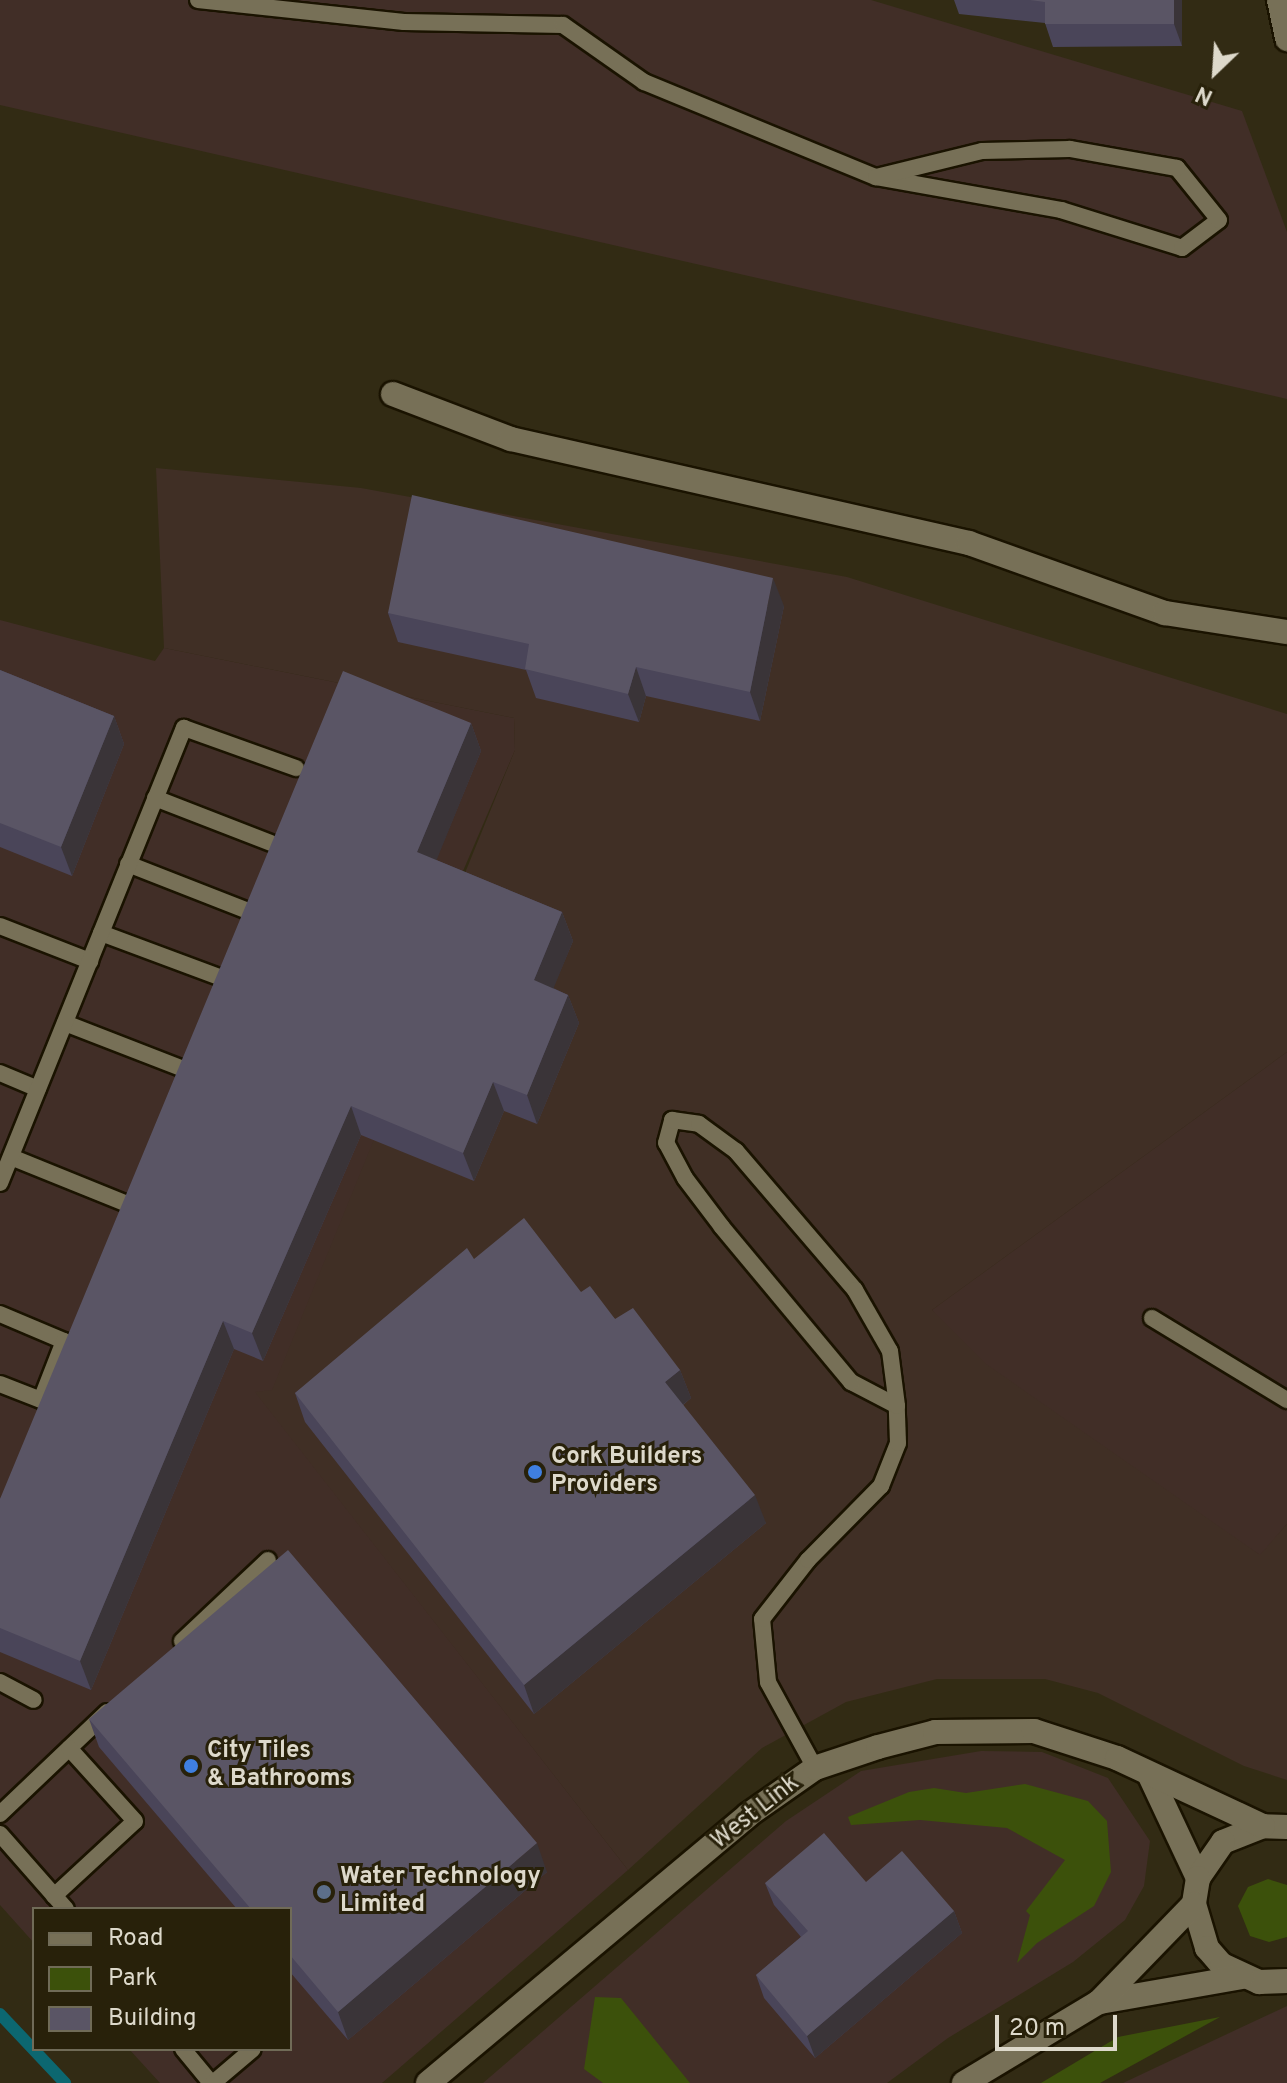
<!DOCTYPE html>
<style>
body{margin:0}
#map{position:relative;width:1287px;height:2083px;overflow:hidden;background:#322b14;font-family:Overpass,sans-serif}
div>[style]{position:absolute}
.commercial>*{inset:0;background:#402f25}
.industrial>*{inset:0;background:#412e27}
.green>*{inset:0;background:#3c510b}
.stream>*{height:12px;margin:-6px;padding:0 6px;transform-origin:6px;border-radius:6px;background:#0c6770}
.roads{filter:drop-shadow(2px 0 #1a1300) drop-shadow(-2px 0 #1a1300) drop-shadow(0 2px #1a1300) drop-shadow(0 -2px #1a1300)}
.service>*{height:16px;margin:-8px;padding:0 8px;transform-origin:8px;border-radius:8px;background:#777057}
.minor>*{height:24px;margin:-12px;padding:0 12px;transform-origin:12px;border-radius:12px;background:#777057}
.tertiary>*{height:24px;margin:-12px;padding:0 12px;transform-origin:12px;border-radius:12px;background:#777057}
.wall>*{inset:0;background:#4a4559}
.shaded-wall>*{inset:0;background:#3a3438}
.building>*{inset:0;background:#5a5565}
.dots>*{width:22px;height:22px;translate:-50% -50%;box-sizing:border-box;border:4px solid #28210a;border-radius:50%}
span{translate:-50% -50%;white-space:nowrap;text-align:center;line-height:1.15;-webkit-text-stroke:6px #28210a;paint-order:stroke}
.poi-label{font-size:24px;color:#ddd9cb;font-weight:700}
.left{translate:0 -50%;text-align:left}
.street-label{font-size:24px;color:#ddd9cb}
.legend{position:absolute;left:32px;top:1907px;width:260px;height:144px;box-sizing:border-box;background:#28210a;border:2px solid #706b57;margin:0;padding:10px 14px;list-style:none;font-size:24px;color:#ddd9cb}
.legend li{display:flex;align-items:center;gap:16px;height:40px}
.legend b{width:40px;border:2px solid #706b57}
.north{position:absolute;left:1175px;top:32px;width:80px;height:80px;-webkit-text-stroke:6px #28210a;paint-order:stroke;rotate:205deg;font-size:22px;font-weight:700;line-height:32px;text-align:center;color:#ddd9cb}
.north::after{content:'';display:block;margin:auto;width:28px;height:36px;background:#ddd9cb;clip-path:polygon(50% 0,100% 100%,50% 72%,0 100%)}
.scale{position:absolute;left:995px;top:2015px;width:122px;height:36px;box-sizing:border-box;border:4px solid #ddd9cb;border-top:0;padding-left:10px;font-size:24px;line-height:28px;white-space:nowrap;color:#ddd9cb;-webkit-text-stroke:6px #28210a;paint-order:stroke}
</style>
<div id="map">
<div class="commercial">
<div style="clip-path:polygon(156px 468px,361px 488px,847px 577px,1287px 714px,1287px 1052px,932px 1310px,1259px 1554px,1287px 1524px,1287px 1780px,1244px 1766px,1098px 1693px,1045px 1679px,937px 1679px,846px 1702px,762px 1748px,628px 1870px,254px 1392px,515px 750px,514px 718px,164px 648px)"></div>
</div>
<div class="industrial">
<div style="clip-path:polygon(0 0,871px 0,1242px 111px,1287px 232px,1287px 399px,0 105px)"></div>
<div style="clip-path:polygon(0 620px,155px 661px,164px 648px,514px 718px,515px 750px,457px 885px,474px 894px,272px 1390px,255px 1392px,628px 1870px,382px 2083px,160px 2083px,129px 2049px,290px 2049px,290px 1909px,34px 1909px,34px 1943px,0 1905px)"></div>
<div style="clip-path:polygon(1287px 1052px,1287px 1524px,1260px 1555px,986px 1364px,932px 1310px)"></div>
<div style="clip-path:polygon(981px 1751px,1042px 1752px,1108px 1778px,1150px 1841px,1144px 1886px,1125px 1920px,1073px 1962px,948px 2038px,887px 2083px,483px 2083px,786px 1821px,861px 1771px)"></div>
<div style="clip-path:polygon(1287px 2006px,1287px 2083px,1123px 2083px,1242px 2027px)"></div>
</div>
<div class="green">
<div style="clip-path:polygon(1025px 1784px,1088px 1801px,1107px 1821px,1111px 1872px,1094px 1906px,1037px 1943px,1017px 1963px,1030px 1915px,1026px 1911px,1065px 1860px,1007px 1828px,920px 1820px,851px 1825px,848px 1817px,909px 1792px,934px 1788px,966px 1793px)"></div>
<div style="clip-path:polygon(1268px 1879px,1287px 1885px,1287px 1937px,1269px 1942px,1250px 1936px,1238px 1906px,1248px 1887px)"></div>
<div style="clip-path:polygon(595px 1997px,621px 1998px,690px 2083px,603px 2083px,584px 2069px)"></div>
<div style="clip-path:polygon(1220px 2017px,1100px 2083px,1041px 2083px,1118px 2037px)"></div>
</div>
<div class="stream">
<div style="left:0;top:2014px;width:95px;rotate:46.7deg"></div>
</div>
<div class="roads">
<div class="service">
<div style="left:198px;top:0;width:207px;rotate:6.1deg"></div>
<div style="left:404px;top:22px;width:159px;rotate:1.1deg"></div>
<div style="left:563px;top:25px;width:99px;rotate:35.1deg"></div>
<div style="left:644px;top:82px;width:251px;rotate:22.3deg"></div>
<div style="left:876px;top:177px;width:188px;rotate:10.1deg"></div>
<div style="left:1061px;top:210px;width:127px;rotate:17.4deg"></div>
<div style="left:1182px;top:248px;width:46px;rotate:-37.1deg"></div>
<div style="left:1219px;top:220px;width:67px;rotate:-128.9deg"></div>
<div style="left:1177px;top:168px;width:109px;rotate:-169.9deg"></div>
<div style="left:1070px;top:149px;width:88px;rotate:178.7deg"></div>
<div style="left:982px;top:151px;width:109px;rotate:166.2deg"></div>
<div style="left:155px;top:798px;width:124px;rotate:21.2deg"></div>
<div style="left:128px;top:864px;width:129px;rotate:21.4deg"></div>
<div style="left:0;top:926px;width:97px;rotate:21.3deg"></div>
<div style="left:101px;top:933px;width:126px;rotate:20.4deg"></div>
<div style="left:65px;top:1023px;width:124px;rotate:21.2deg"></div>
<div style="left:0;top:1073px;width:41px;rotate:22.8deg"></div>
<div style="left:11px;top:1157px;width:123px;rotate:22deg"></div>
<div style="left:0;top:1183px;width:491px;rotate:-68deg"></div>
<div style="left:184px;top:728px;width:119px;rotate:19.7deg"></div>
<div style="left:0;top:1314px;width:69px;rotate:22.9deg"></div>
<div style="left:64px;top:1341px;width:63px;rotate:111.3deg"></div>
<div style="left:41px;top:1400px;width:44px;rotate:-158.7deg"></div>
<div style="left:1152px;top:1318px;width:158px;rotate:31.3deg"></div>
<div style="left:182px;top:1641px;width:118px;rotate:-43.3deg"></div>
<div style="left:0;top:1682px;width:38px;rotate:28deg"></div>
<div style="left:815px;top:1768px;width:98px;rotate:-118.7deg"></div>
<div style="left:768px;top:1682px;width:63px;rotate:-95.4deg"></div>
<div style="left:762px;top:1619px;width:75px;rotate:-52.1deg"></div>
<div style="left:808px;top:1560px;width:104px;rotate:-45.4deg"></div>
<div style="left:881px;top:1486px;width:46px;rotate:-68.4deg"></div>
<div style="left:898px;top:1443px;width:37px;rotate:-92deg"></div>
<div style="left:897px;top:1406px;width:52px;rotate:-152.4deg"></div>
<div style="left:851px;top:1382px;width:202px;rotate:-129.8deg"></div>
<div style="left:722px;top:1227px;width:61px;rotate:-127.1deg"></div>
<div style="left:685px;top:1178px;width:40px;rotate:-118deg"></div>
<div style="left:666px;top:1143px;width:24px;rotate:-75deg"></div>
<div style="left:672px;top:1120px;width:27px;rotate:8deg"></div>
<div style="left:699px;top:1124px;width:46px;rotate:36.1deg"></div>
<div style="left:736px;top:1151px;width:183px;rotate:49.4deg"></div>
<div style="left:855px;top:1290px;width:70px;rotate:60.2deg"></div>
<div style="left:890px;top:1351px;width:55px;rotate:82.7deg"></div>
<div style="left:0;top:1814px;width:148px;rotate:-43.6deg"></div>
<div style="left:0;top:1834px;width:100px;rotate:48.7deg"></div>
<div style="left:54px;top:1896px;width:110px;rotate:-42.8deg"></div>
<div style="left:135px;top:1821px;width:98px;rotate:-132.1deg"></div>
<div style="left:183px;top:2049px;width:44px;rotate:50.5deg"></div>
<div style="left:213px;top:2083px;width:52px;rotate:-40.4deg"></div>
</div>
<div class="minor">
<div style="left:1279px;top:0;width:40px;rotate:78deg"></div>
<div style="left:393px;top:394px;width:126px;rotate:20.9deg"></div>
<div style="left:511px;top:439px;width:470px;rotate:12.8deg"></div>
<div style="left:969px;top:543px;width:208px;rotate:19.7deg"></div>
<div style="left:1165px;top:613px;width:123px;rotate:8.9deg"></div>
</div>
<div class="tertiary">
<div style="left:1150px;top:1776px;width:113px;rotate:64.8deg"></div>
<div style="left:1287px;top:1827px;width:24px;rotate:-178deg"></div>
<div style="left:1263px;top:1826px;width:43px;rotate:158.2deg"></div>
<div style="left:1223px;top:1842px;width:44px;rotate:124.8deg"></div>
<div style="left:1198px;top:1878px;width:26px;rotate:99deg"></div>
<div style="left:1194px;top:1904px;width:46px;rotate:73.5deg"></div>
<div style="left:1207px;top:1948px;width:23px;rotate:49deg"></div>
<div style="left:1222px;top:1965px;width:41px;rotate:24.7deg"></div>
<div style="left:1259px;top:1982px;width:28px;rotate:-2deg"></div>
<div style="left:1099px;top:2002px;width:145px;rotate:-9.9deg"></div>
<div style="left:428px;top:2083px;width:417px;rotate:-39.9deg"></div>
<div style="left:748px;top:1815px;width:82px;rotate:-35deg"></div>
<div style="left:815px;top:1768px;width:66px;rotate:-18.4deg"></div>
<div style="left:878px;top:1747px;width:59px;rotate:-14.7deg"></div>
<div style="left:935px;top:1732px;width:99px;rotate:-0.6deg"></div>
<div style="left:1034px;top:1731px;width:87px;rotate:18deg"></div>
<div style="left:1117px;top:1758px;width:161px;rotate:25deg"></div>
<div style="left:964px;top:2083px;width:157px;rotate:-31deg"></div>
<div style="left:1099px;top:2002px;width:136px;rotate:-45.9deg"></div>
</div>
</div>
<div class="wall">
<div style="clip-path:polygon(954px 0,1182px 0,1182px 46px,1053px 47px,1045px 23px,959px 14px)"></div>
<div style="clip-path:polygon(784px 606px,760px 721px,646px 696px,639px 722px,536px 698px,526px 670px,398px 642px,388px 613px)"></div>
<div style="clip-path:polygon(0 670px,114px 716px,124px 744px,72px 876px,0 847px)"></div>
<div style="clip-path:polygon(471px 723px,481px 751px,436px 860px,562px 912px,573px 941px,553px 988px,568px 995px,579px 1023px,537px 1124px,504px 1111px,474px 1181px,361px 1135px,263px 1361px,234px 1349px,91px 1690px,0 1652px,0 1499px)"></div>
<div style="clip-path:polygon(474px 1259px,581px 1292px,680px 1370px,691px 1398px,683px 1405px,766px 1523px,534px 1714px,305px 1422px,295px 1393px)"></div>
<div style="clip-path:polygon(89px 1719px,547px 1872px,348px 2040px,290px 1972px,290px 1909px,237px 1909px,99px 1747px)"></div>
<div style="clip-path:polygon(866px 1882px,954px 1911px,962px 1933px,815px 2058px,764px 1998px,756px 1975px,801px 1937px,774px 1905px,765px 1883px)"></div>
</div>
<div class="shaded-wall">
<div style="clip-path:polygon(1174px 0,1182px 0,1182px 46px,1174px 24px)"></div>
<div style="clip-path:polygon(773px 578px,784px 606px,760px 721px,750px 692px)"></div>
<div style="clip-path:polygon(636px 667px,646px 696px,639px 722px,628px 694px)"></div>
<div style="clip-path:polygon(114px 716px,124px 744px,72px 876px,61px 847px)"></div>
<div style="clip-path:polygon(471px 723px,481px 751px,428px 881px,417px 852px)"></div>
<div style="clip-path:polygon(562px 912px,573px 941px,545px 1009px,534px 980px)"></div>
<div style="clip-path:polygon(568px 995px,579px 1023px,537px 1124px,527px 1095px)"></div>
<div style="clip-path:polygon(493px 1082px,504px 1111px,474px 1181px,463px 1153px)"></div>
<div style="clip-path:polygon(351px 1106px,361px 1135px,263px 1361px,252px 1333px)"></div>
<div style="clip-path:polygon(223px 1321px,234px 1349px,91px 1690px,80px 1661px)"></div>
<div style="clip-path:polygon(680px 1370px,691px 1398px,675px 1411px,665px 1382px)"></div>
<div style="clip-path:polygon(755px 1495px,766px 1523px,534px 1714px,524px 1685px)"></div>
<div style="clip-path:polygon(537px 1843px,547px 1872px,348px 2040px,338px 2012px)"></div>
<div style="clip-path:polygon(954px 1911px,962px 1933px,815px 2058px,807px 2036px)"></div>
</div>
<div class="building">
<div style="clip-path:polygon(1030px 0,1174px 0,1174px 24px,1045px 24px,1045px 2px)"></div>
<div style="clip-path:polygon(412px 495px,773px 578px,750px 692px,636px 667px,628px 694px,525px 669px,529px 644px,388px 613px)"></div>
<div style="clip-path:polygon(0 670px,114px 716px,61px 847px,0 823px)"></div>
<div style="clip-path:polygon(343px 671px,471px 723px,417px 852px,562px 912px,534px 980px,568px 995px,527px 1095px,493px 1082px,463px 1153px,351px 1106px,252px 1333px,223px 1321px,80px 1661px,0 1628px,0 1499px)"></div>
<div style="clip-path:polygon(524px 1218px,581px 1292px,590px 1286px,615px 1319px,633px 1308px,680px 1370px,665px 1382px,755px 1495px,524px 1685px,295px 1393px,467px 1248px,474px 1259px)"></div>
<div style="clip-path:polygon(288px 1550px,537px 1843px,338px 2012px,290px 1955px,290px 1909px,251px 1909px,89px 1719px)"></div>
<div style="clip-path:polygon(824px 1833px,866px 1882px,902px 1851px,954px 1911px,807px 2036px,756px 1975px,808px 1931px,765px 1883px)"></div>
</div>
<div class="dots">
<div style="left:535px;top:1472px;background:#3f7fe0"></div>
<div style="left:191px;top:1766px;background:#3f7fe0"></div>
<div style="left:324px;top:1892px;background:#5c6f8a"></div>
</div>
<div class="poi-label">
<span class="left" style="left:551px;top:1472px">Cork Builders<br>Providers</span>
<span class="left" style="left:207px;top:1766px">City Tiles<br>&amp; Bathrooms</span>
<span class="left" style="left:340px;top:1892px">Water Technology<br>Limited</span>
</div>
<div class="street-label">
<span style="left:756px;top:1813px;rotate:-38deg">West Link</span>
</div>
<ul class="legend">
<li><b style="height:10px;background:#777057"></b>Road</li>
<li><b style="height:22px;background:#3c510b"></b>Park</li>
<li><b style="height:22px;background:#5a5565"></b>Building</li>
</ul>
<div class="north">N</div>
<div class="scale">20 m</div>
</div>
